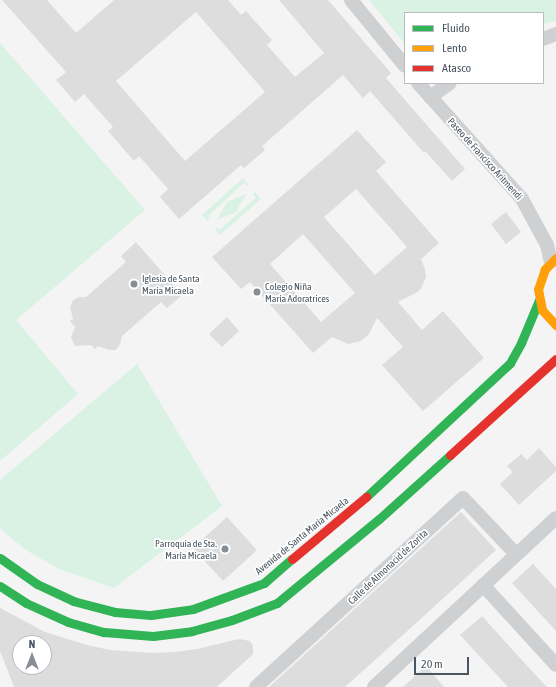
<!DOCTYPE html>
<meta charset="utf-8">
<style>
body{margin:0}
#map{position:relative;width:556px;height:687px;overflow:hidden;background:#f4f4f4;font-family:"Asap Condensed",sans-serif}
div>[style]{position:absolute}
.green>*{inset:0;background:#d9f2e3}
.building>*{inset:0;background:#ddddde}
.street>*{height:14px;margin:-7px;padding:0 7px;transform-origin:7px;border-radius:7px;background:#ced0d2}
.fast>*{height:9px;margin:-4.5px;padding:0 4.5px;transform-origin:4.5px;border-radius:4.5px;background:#30b455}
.slow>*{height:9px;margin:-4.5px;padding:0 4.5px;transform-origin:4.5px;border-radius:4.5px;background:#ff9f0a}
.jam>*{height:9px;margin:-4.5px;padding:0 4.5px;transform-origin:4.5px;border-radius:4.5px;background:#e5322d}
.dots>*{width:11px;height:11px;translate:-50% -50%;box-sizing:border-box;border:2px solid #fff;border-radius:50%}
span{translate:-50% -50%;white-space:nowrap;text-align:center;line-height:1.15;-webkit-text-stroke:3.5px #fff;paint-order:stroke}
.street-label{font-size:10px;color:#4a5661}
.poi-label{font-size:10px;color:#4a5661}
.left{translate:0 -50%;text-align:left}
.right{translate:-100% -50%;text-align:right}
.legend{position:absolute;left:404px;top:12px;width:140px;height:72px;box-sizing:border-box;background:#fff;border:1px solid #b7bbc0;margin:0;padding:5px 7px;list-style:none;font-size:12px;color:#4a5661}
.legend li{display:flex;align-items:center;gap:8px;height:20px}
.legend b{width:20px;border:1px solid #b7bbc0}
.north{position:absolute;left:12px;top:635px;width:40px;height:40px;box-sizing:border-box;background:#fff;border:1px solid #b7bbc0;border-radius:50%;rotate:0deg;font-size:11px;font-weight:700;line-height:16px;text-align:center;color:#4a5661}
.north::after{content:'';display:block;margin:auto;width:14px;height:18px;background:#868d94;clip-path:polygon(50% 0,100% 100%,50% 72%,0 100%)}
.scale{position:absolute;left:414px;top:657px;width:55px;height:18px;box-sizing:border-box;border:2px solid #4a5661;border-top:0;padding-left:5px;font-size:12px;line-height:14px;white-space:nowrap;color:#4a5661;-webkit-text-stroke:3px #fff;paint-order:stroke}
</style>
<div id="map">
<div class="green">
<div style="clip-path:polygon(369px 0,556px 0,556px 21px,543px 24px,543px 13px,405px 13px,405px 44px)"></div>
<div style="clip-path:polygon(0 43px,145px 210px,16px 320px,78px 394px,0 461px)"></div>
<div style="clip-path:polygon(243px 178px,248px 184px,247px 186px,244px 183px,208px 216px,210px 219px,208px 221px,202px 215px)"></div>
<div style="clip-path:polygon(255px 192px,261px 199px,220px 235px,215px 229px,217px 227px,219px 230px,256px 198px,253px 194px)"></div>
<div style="clip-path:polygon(246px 194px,236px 212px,217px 220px,227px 202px)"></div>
<div style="clip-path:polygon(137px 364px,222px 506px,114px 588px,59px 569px,26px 550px,4px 532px,0 528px,0 480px)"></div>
</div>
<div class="building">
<div style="clip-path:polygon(evenodd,2px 0,47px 0,76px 33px,114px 0,228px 0,241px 15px,246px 11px,272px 40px,267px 45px,295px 77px,324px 53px,279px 0,328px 0,391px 73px,386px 78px,465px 169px,452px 181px,425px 151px,424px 153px,370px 91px,363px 98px,343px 75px,262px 146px,265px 150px,244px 168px,241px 165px,179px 219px,160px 197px,168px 189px,139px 156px,134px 161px,108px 131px,113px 127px,84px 94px,75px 102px,56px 80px,66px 72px,2px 0,196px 12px,265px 92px,185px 161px,116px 81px,196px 12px)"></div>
<div style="clip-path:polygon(evenodd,357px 130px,386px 162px,376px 171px,439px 243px,421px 259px,425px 269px,426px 277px,421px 289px,416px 293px,398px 302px,422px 330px,443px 311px,484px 358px,423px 411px,382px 365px,403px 347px,377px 318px,369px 334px,361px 341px,348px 344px,332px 337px,313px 353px,250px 282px,241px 289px,212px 257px,357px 130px,356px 189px,407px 247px,375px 275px,324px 217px,356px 189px,357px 130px,303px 234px,355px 293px,321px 322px,270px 264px,303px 234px)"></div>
<div style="clip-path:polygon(506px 212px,521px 232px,506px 244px,491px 224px)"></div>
<div style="clip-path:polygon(136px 242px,182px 295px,167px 308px,161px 302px,122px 336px,120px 344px,116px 350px,109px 350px,98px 346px,95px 349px,91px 345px,75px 346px,71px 337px,75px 327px,70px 321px,73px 319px,70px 307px,73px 300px,79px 297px,86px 297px,126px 262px,121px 256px)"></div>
<div style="clip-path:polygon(227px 317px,239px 331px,222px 347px,209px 334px)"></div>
<div style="clip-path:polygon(539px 448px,556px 467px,556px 471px,519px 505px,500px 484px,513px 472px,507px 466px,521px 454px,527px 460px)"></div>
<div style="clip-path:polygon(461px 512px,496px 550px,425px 615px,345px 687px,269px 687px)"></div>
<div style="clip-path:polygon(227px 517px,257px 550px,223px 581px,193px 548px)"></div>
<div style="clip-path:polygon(533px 564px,556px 589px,556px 631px,512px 583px)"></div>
<div style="clip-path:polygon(evenodd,0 608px,45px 632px,87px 645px,110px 650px,153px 653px,175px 652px,197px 649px,239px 639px,250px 641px,253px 646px,253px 654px,217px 687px,14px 687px,0 651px,0 608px,20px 643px,44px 643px,44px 667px,20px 667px,20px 643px)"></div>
<div style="clip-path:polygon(482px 616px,530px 669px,547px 687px,508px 687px,460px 635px)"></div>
<div style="clip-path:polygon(426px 666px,444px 687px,403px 687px)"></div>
</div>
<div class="street">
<div style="left:351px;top:0;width:85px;rotate:50.7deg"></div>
<div style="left:543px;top:39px;width:14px;rotate:-21deg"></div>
<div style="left:418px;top:83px;width:156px;rotate:48.1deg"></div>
<div style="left:522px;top:199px;width:52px;rotate:61.5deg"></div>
<div style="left:547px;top:245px;width:17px;rotate:77deg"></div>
<div style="left:430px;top:97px;width:24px;rotate:-35deg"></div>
<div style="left:483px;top:585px;width:108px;rotate:47.6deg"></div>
<div style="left:256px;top:687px;width:280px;rotate:-42.4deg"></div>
<div style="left:463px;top:498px;width:77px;rotate:46.6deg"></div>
<div style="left:374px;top:687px;width:248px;rotate:-42.9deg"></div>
</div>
<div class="fast">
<div style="left:366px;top:497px;width:197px;rotate:-42.9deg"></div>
<div style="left:510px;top:363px;width:23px;rotate:-61deg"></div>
<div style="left:521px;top:343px;width:47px;rotate:-67.3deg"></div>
<div style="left:0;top:558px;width:45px;rotate:35.1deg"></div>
<div style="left:37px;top:584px;width:40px;rotate:25deg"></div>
<div style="left:73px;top:601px;width:43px;rotate:14.7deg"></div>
<div style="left:115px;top:612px;width:36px;rotate:5deg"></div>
<div style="left:151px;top:615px;width:42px;rotate:-8.1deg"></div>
<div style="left:193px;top:609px;width:76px;rotate:-20.1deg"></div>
<div style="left:264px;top:583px;width:37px;rotate:-41deg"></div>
<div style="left:0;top:586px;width:31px;rotate:33deg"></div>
<div style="left:26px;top:603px;width:46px;rotate:24.3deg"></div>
<div style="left:68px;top:622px;width:37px;rotate:16deg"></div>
<div style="left:104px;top:632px;width:49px;rotate:4.7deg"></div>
<div style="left:153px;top:636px;width:39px;rotate:-7deg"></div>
<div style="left:192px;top:631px;width:41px;rotate:-15.4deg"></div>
<div style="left:232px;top:620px;width:48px;rotate:-20.7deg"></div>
<div style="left:277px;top:603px;width:132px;rotate:-39.5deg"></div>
<div style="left:379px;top:519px;width:96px;rotate:-42deg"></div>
</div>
<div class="slow">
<div style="left:556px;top:258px;width:16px;rotate:135deg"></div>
<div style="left:545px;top:269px;width:21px;rotate:109deg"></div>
<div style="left:538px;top:289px;width:21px;rotate:79deg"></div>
<div style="left:542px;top:310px;width:21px;rotate:47deg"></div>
</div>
<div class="jam">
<div style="left:450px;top:455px;width:143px;rotate:-42.2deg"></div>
<div style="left:292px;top:559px;width:97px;rotate:-40deg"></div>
</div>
<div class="dots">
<div style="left:134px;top:284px;background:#868d94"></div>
<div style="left:257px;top:292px;background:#868d94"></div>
<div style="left:225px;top:549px;background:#868d94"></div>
</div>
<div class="street-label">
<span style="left:485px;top:159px;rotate:48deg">Paseo de Francisco Aritmendi</span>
<span style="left:302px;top:536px;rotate:-39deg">Avenida de Santa María Micaela</span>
<span style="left:388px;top:567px;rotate:-43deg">Calle de Almonacid de Zorita</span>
</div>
<div class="poi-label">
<span class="left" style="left:142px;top:284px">Iglesia de Santa<br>María Micaela</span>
<span class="left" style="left:265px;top:292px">Colegio Niña<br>María Adoratrices</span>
<span class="right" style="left:217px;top:549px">Parroquia de Sta.<br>María Micaela</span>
</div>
<ul class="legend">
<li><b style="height:5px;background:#30b455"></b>Fluido</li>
<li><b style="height:5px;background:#ff9f0a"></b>Lento</li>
<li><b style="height:5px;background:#e5322d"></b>Atasco</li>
</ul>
<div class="north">N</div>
<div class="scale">20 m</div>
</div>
